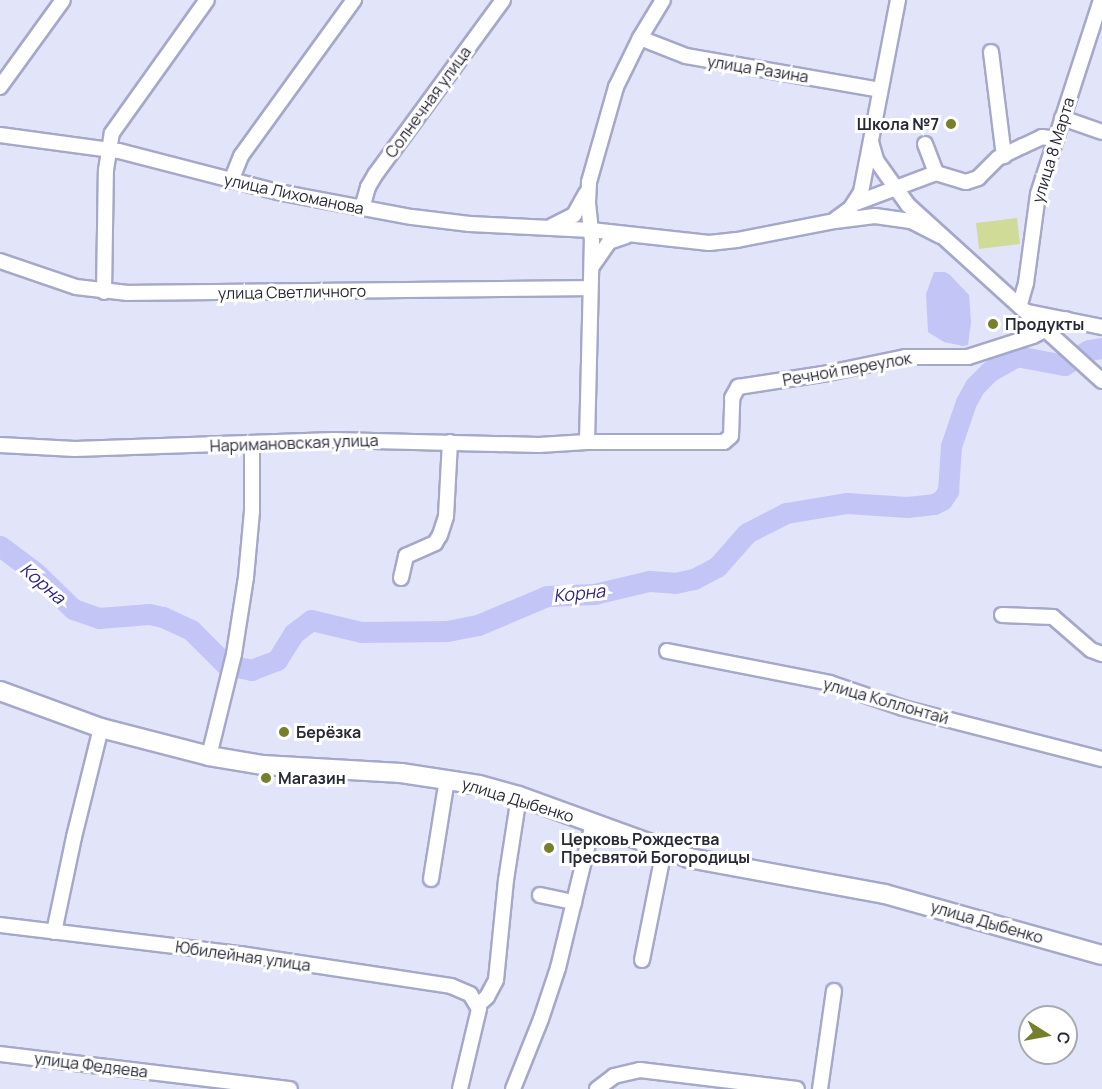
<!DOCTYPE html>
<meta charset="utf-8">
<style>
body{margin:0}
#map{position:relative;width:1102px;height:1089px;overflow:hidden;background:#e2e4fa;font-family:Manrope,sans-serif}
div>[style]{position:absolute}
.green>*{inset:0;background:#d0db97}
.water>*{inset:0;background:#c3c5f7}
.river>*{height:21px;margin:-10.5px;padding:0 10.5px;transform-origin:10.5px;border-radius:10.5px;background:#c3c5f7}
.roads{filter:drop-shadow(2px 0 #a6a8ca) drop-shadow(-2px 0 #a6a8ca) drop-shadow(0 2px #a6a8ca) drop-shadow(0 -2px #a6a8ca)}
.minor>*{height:14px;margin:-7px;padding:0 7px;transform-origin:7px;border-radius:7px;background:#fff}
.major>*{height:18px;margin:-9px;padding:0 9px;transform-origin:9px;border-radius:9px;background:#fff}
.dots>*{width:16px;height:16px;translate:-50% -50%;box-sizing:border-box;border:3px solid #fff;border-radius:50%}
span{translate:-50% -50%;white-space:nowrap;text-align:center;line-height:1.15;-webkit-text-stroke:6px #fff;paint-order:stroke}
.street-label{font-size:16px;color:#292a37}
.poi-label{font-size:16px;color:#292a37;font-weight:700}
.right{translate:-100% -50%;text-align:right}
.left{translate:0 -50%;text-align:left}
.water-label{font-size:18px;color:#342581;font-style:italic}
.north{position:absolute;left:1018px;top:1005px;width:60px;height:60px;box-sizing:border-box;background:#fff;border:2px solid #a9aaaf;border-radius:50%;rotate:101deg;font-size:16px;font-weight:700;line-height:24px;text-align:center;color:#292a37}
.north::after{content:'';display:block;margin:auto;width:21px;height:27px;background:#76802c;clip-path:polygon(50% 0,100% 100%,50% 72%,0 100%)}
</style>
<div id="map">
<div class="green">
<div style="clip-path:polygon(1017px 218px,1020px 244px,979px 249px,976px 223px)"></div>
</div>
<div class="water">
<div style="clip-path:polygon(934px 272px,945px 272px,950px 275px,969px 295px,971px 322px,968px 345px,963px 346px,944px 342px,928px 332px,926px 294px)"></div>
</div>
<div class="river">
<div style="left:0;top:546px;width:45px;rotate:36.9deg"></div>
<div style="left:36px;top:573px;width:52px;rotate:44.2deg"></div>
<div style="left:73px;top:609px;width:28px;rotate:19deg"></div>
<div style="left:99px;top:618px;width:50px;rotate:-4.6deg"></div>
<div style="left:149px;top:614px;width:14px;rotate:12deg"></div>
<div style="left:163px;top:617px;width:31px;rotate:25deg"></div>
<div style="left:191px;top:630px;width:48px;rotate:45deg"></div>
<div style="left:225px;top:664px;width:27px;rotate:13deg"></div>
<div style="left:251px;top:670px;width:28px;rotate:-21deg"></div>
<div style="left:277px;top:660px;width:32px;rotate:-58deg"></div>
<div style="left:294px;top:633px;width:21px;rotate:-37deg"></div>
<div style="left:311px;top:620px;width:51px;rotate:13.5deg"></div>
<div style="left:361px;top:632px;width:86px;rotate:-0.7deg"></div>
<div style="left:447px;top:631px;width:32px;rotate:-11deg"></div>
<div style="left:478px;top:625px;width:75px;rotate:-22.8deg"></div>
<div style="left:547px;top:596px;width:47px;rotate:-2.4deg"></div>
<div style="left:594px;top:594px;width:57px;rotate:-13.3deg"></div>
<div style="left:649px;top:581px;width:26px;rotate:4deg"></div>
<div style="left:675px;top:583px;width:19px;rotate:-12deg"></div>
<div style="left:694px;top:579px;width:26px;rotate:-28deg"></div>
<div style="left:717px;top:567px;width:45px;rotate:-48.6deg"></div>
<div style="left:747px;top:533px;width:44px;rotate:-27.1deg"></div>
<div style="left:786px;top:513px;width:62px;rotate:-9.3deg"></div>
<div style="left:847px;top:503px;width:60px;rotate:3.8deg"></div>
<div style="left:907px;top:507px;width:27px;rotate:-6deg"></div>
<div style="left:934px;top:504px;width:9px;rotate:-27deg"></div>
<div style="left:942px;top:500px;width:11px;rotate:-56deg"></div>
<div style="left:948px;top:491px;width:45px;rotate:-86.2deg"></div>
<div style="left:951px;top:446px;width:46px;rotate:-71.2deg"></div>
<div style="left:966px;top:402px;width:18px;rotate:-61deg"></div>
<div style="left:975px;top:386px;width:21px;rotate:-45deg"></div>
<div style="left:990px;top:371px;width:31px;rotate:-29deg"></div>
<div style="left:1017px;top:356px;width:48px;rotate:10.8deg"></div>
<div style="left:1064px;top:365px;width:29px;rotate:-31deg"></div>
<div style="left:1089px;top:350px;width:13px;rotate:-9deg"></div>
</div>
<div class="roads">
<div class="minor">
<div style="left:640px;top:38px;width:49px;rotate:21.4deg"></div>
<div style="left:686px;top:56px;width:197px;rotate:9.9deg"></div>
<div style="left:991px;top:52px;width:105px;rotate:82.9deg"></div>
<div style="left:0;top:87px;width:107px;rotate:-54.1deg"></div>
<div style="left:1062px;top:118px;width:42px;rotate:19.3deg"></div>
<div style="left:0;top:135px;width:120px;rotate:7.7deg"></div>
<div style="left:119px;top:151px;width:164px;rotate:14.5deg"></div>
<div style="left:278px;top:192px;width:136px;rotate:10.6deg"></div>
<div style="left:412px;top:217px;width:58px;rotate:6.9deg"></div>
<div style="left:470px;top:224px;width:121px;rotate:2.8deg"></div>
<div style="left:591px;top:230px;width:119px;rotate:6.3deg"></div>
<div style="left:709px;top:243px;width:28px;rotate:-6deg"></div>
<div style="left:737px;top:240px;width:100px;rotate:-11deg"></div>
<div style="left:835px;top:221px;width:40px;rotate:-7.1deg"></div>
<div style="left:875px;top:216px;width:36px;rotate:8deg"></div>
<div style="left:911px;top:221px;width:33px;rotate:27deg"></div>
<div style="left:871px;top:142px;width:19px;rotate:74deg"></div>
<div style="left:876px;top:160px;width:55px;rotate:54.6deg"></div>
<div style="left:908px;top:205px;width:262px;rotate:42.2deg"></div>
<div style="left:925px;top:144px;width:31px;rotate:69deg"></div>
<div style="left:231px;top:181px;width:27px;rotate:-68deg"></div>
<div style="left:241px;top:156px;width:193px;rotate:-54.1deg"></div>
<div style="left:856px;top:203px;width:85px;rotate:-20.6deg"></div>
<div style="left:936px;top:173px;width:31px;rotate:17deg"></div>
<div style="left:966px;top:182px;width:13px;rotate:-18deg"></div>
<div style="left:978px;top:178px;width:28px;rotate:-45deg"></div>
<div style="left:998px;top:158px;width:28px;rotate:-26deg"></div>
<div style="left:1023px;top:146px;width:21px;rotate:-25deg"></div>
<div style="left:1042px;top:137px;width:13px;rotate:9deg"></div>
<div style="left:362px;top:208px;width:22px;rotate:-74deg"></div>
<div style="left:368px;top:187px;width:14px;rotate:-60deg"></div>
<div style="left:375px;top:175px;width:217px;rotate:-53.8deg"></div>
<div style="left:836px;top:219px;width:17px;rotate:-36deg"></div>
<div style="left:850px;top:209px;width:20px;rotate:-57deg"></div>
<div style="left:861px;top:192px;width:196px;rotate:-79.1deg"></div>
<div style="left:552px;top:226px;width:25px;rotate:-27deg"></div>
<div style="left:574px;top:215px;width:25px;rotate:-61deg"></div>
<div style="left:0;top:261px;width:80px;rotate:18.9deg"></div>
<div style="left:76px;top:287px;width:52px;rotate:6.6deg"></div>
<div style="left:128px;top:293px;width:461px;rotate:-0.6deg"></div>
<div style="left:593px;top:265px;width:28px;rotate:-55deg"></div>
<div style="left:609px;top:242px;width:18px;rotate:-19deg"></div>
<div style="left:104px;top:292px;width:122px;rotate:-89.1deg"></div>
<div style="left:106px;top:170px;width:37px;rotate:-81deg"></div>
<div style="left:112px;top:133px;width:163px;rotate:-54.5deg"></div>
<div style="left:1020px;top:304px;width:22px;rotate:-74deg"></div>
<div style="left:1026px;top:283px;width:90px;rotate:-82.3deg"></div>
<div style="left:1038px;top:194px;width:204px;rotate:-72deg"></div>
<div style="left:1028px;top:312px;width:76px;rotate:11.5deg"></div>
<div style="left:587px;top:442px;width:137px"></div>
<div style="left:724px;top:442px;width:9px;rotate:-41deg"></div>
<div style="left:731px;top:436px;width:38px;rotate:-88deg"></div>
<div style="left:732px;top:398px;width:13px;rotate:-61deg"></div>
<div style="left:738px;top:387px;width:91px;rotate:-8.8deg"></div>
<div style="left:828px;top:373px;width:79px;rotate:-11.7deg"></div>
<div style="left:905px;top:357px;width:63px"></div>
<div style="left:968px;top:357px;width:68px;rotate:-17.9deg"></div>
<div style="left:1033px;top:336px;width:37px;rotate:-27deg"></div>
<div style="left:0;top:445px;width:75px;rotate:3.1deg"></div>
<div style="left:75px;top:449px;width:259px;rotate:-2deg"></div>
<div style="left:334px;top:440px;width:205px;rotate:1.4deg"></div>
<div style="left:539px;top:445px;width:48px;rotate:-3.6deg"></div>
<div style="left:587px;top:442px;width:201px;rotate:-88.6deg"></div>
<div style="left:592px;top:241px;width:39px;rotate:-96deg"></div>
<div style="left:588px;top:202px;width:20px;rotate:-87deg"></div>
<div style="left:589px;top:182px;width:99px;rotate:-74.1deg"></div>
<div style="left:616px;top:87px;width:55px;rotate:-63.9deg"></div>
<div style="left:640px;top:38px;width:44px;rotate:-58.8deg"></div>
<div style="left:401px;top:578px;width:23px;rotate:-77deg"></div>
<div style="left:406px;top:556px;width:32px;rotate:-24deg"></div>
<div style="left:435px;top:543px;width:9px;rotate:-58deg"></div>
<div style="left:440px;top:535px;width:20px;rotate:-72deg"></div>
<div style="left:446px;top:516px;width:74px;rotate:-86.9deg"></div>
<div style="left:1002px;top:615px;width:51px;rotate:2.2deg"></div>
<div style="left:1053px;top:617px;width:50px;rotate:41deg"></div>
<div style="left:1091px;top:650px;width:12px;rotate:20deg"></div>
<div style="left:667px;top:651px;width:166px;rotate:11.1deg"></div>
<div style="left:830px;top:683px;width:77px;rotate:18.9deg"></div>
<div style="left:903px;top:708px;width:205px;rotate:14.4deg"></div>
<div style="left:209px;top:756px;width:105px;rotate:-76.2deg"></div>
<div style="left:234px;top:654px;width:78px;rotate:-81.1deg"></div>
<div style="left:246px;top:577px;width:66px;rotate:-84.8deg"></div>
<div style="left:252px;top:511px;width:67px;rotate:-90deg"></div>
<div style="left:431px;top:879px;width:101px;rotate:-80.9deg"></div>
<div style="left:540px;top:895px;width:35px;rotate:12deg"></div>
<div style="left:0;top:925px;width:242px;rotate:6.9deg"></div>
<div style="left:240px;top:954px;width:213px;rotate:8.6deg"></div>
<div style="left:451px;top:986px;width:21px;rotate:23deg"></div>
<div style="left:470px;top:994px;width:17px;rotate:59deg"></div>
<div style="left:479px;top:1009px;width:82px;rotate:103.4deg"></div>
<div style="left:54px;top:932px;width:97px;rotate:-78.1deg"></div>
<div style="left:74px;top:837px;width:112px;rotate:-76.1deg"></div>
<div style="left:642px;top:960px;width:112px;rotate:-78.7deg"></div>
<div style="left:478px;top:1005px;width:12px;rotate:-42deg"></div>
<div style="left:487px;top:997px;width:19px;rotate:-62deg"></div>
<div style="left:496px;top:980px;width:100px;rotate:-84.3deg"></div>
<div style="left:506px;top:880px;width:85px;rotate:-81.2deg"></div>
<div style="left:0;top:1054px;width:292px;rotate:6.9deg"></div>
<div style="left:513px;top:1089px;width:75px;rotate:-68.2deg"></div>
<div style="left:541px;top:1019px;width:54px;rotate:-71.6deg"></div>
<div style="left:558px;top:968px;width:149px;rotate:-76.4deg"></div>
<div style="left:597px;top:1089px;width:21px;rotate:-37deg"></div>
<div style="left:614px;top:1076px;width:27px;rotate:-13deg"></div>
<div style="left:640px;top:1070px;width:158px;rotate:6.9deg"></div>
<div style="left:820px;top:1089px;width:99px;rotate:-81.9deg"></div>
</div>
<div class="major">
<div style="left:0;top:691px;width:108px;rotate:20.1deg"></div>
<div style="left:101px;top:728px;width:112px;rotate:14.5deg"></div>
<div style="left:209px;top:756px;width:55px;rotate:9.5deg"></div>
<div style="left:263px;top:765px;width:138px;rotate:3.3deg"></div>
<div style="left:401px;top:773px;width:79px;rotate:8.7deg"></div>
<div style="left:479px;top:785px;width:41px;rotate:15.4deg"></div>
<div style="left:519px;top:796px;width:181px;rotate:20deg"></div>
<div style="left:689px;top:858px;width:199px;rotate:10.4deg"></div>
<div style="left:885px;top:894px;width:225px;rotate:15.7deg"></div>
</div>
</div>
<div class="dots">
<div style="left:951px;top:124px;background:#76802c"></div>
<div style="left:993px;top:324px;background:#76802c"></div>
<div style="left:284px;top:732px;background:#76802c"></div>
<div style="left:266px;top:778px;background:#76802c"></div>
<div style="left:549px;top:848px;background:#76802c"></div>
</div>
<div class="street-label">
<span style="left:758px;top:69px;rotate:9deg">улица Разина</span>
<span style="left:428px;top:102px;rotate:-54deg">Солнечная улица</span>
<span style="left:1053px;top:150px;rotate:-73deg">улица 8 Марта</span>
<span style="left:294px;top:194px;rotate:12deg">улица Лихоманова</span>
<span style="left:292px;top:292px;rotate:-1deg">улица Светличного</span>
<span style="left:847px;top:369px;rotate:-10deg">Речной переулок</span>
<span style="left:294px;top:443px;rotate:-2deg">Наримановская улица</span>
<span style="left:886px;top:701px;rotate:16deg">улица Коллонтай</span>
<span style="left:518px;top:800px;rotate:17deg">улица Дыбенко</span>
<span style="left:987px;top:922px;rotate:16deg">улица Дыбенко</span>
<span style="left:243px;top:956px;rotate:8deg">Юбилейная улица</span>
<span style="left:91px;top:1065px;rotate:7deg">улица Федяева</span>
</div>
<div class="poi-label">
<span class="right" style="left:939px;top:124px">Школа №7</span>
<span class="left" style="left:1005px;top:324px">Продукты</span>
<span class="left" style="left:296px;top:732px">Берёзка</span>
<span class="left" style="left:278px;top:778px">Магазин</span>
<span class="left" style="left:561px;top:848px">Церковь Рождества<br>Пресвятой Богородицы</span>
</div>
<div class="water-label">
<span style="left:43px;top:583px;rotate:41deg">Корна</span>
<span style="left:579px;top:593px;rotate:-6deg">Корна</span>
</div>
<div class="north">С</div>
</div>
